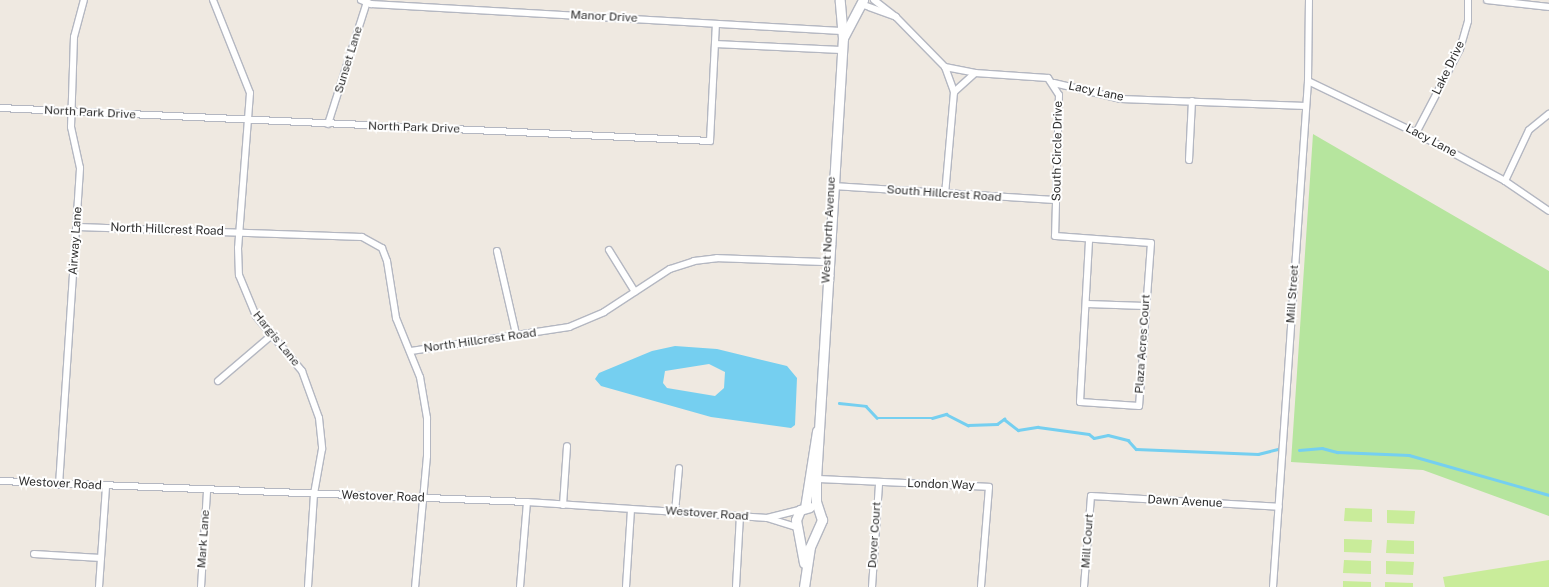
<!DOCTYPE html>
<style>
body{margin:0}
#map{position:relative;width:1549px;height:587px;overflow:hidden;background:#efe9e1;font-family:"Public Sans",sans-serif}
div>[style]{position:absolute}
.green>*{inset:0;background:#b6e59e}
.pitch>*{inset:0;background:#c9ec9a}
.water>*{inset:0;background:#75cff0}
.stream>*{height:2.5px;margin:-1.25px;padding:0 1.25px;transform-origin:1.25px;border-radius:1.25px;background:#75cff0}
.roads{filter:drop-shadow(1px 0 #b4b7c1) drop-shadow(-1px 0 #b4b7c1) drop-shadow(0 1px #b4b7c1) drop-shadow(0 -1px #b4b7c1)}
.minor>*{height:6px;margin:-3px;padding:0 3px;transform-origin:3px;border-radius:3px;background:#fff}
.secondary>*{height:9px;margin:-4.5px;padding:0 4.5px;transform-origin:4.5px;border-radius:4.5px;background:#fff}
span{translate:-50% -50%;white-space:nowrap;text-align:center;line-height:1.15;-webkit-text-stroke:4px #fff;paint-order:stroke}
.street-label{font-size:12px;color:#2e2e2e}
</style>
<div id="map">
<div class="green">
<div style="clip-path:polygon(1313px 134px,1549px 271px,1549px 516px,1423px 470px,1291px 462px)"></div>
</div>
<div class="pitch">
<div style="clip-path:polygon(1345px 508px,1372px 509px,1372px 522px,1344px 521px)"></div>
<div style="clip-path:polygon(1387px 510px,1415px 511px,1414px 524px,1387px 523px)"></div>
<div style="clip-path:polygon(1344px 539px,1372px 540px,1371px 553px,1344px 552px)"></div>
<div style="clip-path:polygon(1387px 540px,1414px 541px,1414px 554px,1386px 553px)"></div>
<div style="clip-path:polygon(1344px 560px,1371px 561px,1371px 574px,1343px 573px)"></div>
<div style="clip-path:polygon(1549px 560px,1549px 587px,1445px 587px,1443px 577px)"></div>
<div style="clip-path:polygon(1386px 561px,1414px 562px,1413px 575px,1386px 574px)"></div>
<div style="clip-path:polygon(1343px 581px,1371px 582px,1371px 587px,1343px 587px)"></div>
<div style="clip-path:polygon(1385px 582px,1413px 583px,1413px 587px,1385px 587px)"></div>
</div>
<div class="water">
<div style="clip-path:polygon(evenodd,675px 346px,717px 349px,787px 366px,797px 378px,795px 425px,791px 428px,711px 417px,601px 386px,595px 379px,599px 373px,652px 351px,675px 346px,709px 364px,725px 372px,724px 388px,715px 396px,667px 388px,663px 383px,665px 371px,709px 364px)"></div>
</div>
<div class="stream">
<div style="left:839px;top:403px;width:27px;rotate:6deg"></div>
<div style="left:866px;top:406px;width:16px;rotate:47deg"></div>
<div style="left:877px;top:418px;width:55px"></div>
<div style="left:932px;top:418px;width:15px;rotate:-16deg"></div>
<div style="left:946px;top:414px;width:25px;rotate:27deg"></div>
<div style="left:968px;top:425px;width:29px;rotate:-2deg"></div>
<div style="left:997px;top:424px;width:9px;rotate:-36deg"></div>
<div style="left:1004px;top:419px;width:18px;rotate:38deg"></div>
<div style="left:1018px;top:430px;width:20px;rotate:-9deg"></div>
<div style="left:1038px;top:427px;width:51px;rotate:7.8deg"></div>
<div style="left:1089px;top:434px;width:6px;rotate:39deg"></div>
<div style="left:1094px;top:438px;width:14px;rotate:-12deg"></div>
<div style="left:1108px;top:435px;width:21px;rotate:14deg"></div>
<div style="left:1128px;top:440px;width:12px;rotate:48deg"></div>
<div style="left:1136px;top:449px;width:122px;rotate:2.3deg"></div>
<div style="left:1258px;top:454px;width:21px;rotate:-14deg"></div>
<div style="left:1299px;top:450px;width:23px;rotate:-5deg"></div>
<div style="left:1322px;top:448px;width:16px;rotate:15deg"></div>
<div style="left:1337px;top:452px;width:72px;rotate:2.4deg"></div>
<div style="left:1409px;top:455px;width:146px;rotate:15.9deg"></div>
</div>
<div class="roads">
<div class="minor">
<div style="left:213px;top:0;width:100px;rotate:68.3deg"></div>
<div style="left:250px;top:93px;width:155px;rotate:94.4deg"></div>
<div style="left:238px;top:248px;width:27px;rotate:88deg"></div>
<div style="left:239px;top:275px;width:44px;rotate:67.5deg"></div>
<div style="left:256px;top:316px;width:72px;rotate:50.1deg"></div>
<div style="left:302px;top:371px;width:50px;rotate:70.1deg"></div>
<div style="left:319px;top:418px;width:31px;rotate:84deg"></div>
<div style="left:322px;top:449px;width:46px;rotate:100.1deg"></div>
<div style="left:314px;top:494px;width:93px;rotate:93.7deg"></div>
<div style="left:361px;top:0;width:11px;rotate:22deg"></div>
<div style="left:371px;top:4px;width:471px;rotate:3.3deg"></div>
<div style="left:1487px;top:0;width:62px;rotate:6.4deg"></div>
<div style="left:861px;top:4px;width:37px;rotate:20deg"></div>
<div style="left:896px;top:17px;width:28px;rotate:-142deg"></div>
<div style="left:896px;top:17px;width:70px;rotate:45.6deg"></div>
<div style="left:945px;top:67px;width:27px;rotate:70deg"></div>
<div style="left:954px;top:92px;width:103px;rotate:95deg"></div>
<div style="left:715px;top:44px;width:126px;rotate:2.7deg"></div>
<div style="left:945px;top:67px;width:31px;rotate:11deg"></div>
<div style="left:975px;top:73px;width:73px;rotate:3.9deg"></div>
<div style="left:1048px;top:78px;width:20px;rotate:57deg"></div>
<div style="left:1059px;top:95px;width:141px;rotate:91.6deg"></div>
<div style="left:1055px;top:236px;width:96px;rotate:4.2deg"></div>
<div style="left:1151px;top:243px;width:163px;rotate:94.2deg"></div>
<div style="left:1139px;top:406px;width:59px;rotate:-176.1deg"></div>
<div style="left:1080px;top:402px;width:162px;rotate:-86.8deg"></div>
<div style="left:1308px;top:81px;width:120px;rotate:25.7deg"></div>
<div style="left:1416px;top:133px;width:101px;rotate:28.3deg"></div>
<div style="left:1505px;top:181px;width:53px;rotate:34.3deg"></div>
<div style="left:1054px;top:83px;width:69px;rotate:13.4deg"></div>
<div style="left:1121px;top:99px;width:185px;rotate:2.2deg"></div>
<div style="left:954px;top:92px;width:28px;rotate:-42deg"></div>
<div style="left:0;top:108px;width:711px;rotate:2.66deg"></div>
<div style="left:710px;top:141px;width:117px;rotate:-87.1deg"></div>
<div style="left:328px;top:124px;width:128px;rotate:-72.3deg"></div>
<div style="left:1416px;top:133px;width:95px;rotate:-62.4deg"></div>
<div style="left:1460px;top:49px;width:29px;rotate:-74deg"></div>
<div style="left:1468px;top:21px;width:21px;rotate:-90deg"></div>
<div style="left:1189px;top:160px;width:59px;rotate:-87.1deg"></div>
<div style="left:1505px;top:181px;width:56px;rotate:-64.8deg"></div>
<div style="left:1529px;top:130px;width:26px;rotate:-39deg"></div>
<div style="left:832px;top:186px;width:224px;rotate:3.6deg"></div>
<div style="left:78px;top:227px;width:284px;rotate:2deg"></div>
<div style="left:362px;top:237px;width:23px;rotate:29deg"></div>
<div style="left:382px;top:248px;width:14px;rotate:69deg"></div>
<div style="left:387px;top:261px;width:58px;rotate:81deg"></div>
<div style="left:396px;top:318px;width:64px;rotate:67.9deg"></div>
<div style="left:420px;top:377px;width:42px;rotate:80.3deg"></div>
<div style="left:427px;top:418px;width:38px;rotate:90deg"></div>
<div style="left:427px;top:456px;width:132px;rotate:95.2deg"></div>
<div style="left:609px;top:250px;width:49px;rotate:58.2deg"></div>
<div style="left:497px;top:251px;width:85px;rotate:77.1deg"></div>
<div style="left:1087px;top:304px;width:58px;rotate:2deg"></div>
<div style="left:411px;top:351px;width:160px;rotate:-8.6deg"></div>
<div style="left:569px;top:327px;width:38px;rotate:-23deg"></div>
<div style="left:604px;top:312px;width:79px;rotate:-33.1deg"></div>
<div style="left:670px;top:269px;width:25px;rotate:-18deg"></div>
<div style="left:694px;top:261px;width:23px;rotate:-7deg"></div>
<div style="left:717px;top:258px;width:110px;rotate:2.1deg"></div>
<div style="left:218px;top:381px;width:72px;rotate:-40.5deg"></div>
<div style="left:816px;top:479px;width:173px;rotate:2.6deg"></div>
<div style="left:989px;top:487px;width:100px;rotate:94.6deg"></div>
<div style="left:0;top:481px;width:527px;rotate:2.28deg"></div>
<div style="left:527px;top:502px;width:241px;rotate:3.8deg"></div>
<div style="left:767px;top:518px;width:31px;rotate:17deg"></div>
<div style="left:59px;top:485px;width:318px;rotate:-86.2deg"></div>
<div style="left:80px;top:168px;width:42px;rotate:-102.4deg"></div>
<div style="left:71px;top:127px;width:90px;rotate:-88.1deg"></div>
<div style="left:74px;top:37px;width:38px;rotate:-75deg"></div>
<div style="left:563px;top:505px;width:59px;rotate:-86.1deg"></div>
<div style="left:675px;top:512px;width:44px;rotate:-84.8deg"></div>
<div style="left:767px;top:518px;width:34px;rotate:-14deg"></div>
<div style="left:34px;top:554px;width:67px;rotate:3.4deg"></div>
<div style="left:99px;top:587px;width:101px;rotate:-86deg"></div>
<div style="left:201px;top:587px;width:96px;rotate:-86.4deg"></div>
<div style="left:520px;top:587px;width:85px;rotate:-85.3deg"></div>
<div style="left:626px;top:587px;width:78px;rotate:-86.3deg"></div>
<div style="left:736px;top:587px;width:71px;rotate:-86.8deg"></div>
<div style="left:872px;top:587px;width:104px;rotate:-86.1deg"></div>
<div style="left:1084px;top:587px;width:91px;rotate:-85.6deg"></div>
<div style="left:1091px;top:496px;width:188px;rotate:3.3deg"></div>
<div style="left:1273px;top:587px;width:507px;rotate:-86.04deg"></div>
<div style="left:1308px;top:81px;width:81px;rotate:-89.3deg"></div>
</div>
<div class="secondary">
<div style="left:843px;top:38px;width:43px;rotate:-62.2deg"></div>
<div style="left:805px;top:508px;width:78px;rotate:-81.1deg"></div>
<div style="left:804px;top:563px;width:44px;rotate:-100.5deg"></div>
<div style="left:796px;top:520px;width:11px;rotate:-68deg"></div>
<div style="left:800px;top:510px;width:10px;rotate:-17deg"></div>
<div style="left:804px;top:587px;width:40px;rotate:-81.5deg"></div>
<div style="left:810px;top:547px;width:30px;rotate:-66deg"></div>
<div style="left:822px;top:520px;width:19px;rotate:-108deg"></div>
<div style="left:816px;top:502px;width:23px;rotate:-90deg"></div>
<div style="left:816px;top:479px;width:442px;rotate:-86.5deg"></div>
<div style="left:843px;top:38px;width:38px;rotate:-95deg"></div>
</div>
</div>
<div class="street-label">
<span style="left:604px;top:17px;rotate:3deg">Manor Drive</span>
<span style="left:349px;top:60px;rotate:-73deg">Sunset Lane</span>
<span style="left:1449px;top:68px;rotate:-64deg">Lake Drive</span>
<span style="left:1096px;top:92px;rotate:12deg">Lacy Lane</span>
<span style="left:90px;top:113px;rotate:3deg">North Park Drive</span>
<span style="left:414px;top:128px;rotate:2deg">North Park Drive</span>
<span style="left:1431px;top:141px;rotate:28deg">Lacy Lane</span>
<span style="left:1058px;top:151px;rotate:-89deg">South Circle Drive</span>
<span style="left:944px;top:194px;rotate:4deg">South Hillcrest Road</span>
<span style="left:167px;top:230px;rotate:2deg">North Hillcrest Road</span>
<span style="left:829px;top:230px;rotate:-87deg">West North Avenue</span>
<span style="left:76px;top:241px;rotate:-86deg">Airway Lane</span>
<span style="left:1293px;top:294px;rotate:-86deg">Mill Street</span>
<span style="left:276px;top:339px;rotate:51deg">Hargis Lane</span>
<span style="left:480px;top:341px;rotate:-8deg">North Hillcrest Road</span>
<span style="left:1143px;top:344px;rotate:-86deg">Plaza Acres Court</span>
<span style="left:60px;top:484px;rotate:3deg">Westover Road</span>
<span style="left:941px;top:485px;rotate:2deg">London Way</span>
<span style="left:383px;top:497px;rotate:2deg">Westover Road</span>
<span style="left:1185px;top:502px;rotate:3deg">Dawn Avenue</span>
<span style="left:707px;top:514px;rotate:4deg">Westover Road</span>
<span style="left:875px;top:535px;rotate:-86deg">Dover Court</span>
<span style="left:204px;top:539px;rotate:-86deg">Mark Lane</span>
<span style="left:1088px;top:541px;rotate:-86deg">Mill Court</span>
</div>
</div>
